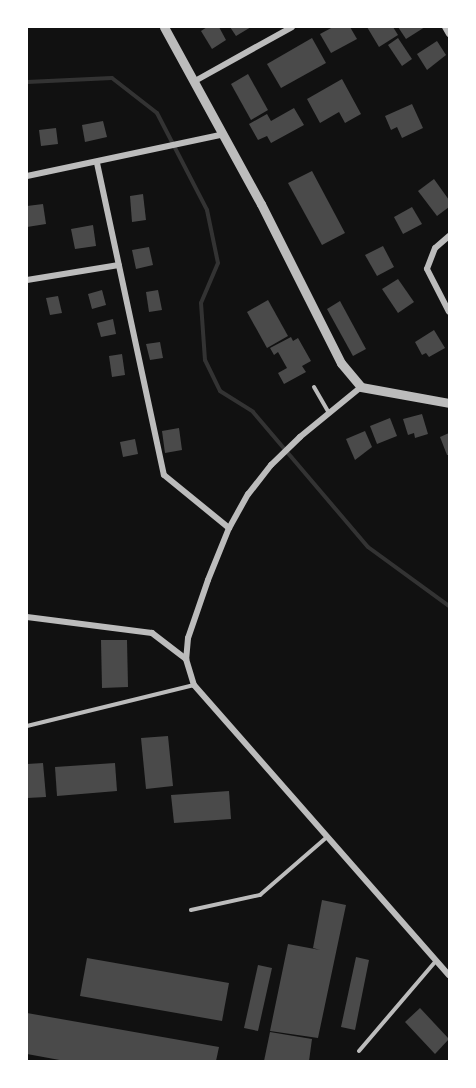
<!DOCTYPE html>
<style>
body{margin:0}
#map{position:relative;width:476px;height:1088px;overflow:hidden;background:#111;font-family:"Noto Sans",sans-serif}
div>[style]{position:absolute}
.stream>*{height:4px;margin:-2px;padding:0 2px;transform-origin:2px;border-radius:2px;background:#333}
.building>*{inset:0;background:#4a4a4a}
.service>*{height:4px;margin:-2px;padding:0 2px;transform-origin:2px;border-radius:2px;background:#bcbcbc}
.minor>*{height:6px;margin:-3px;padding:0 3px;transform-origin:3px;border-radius:3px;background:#bcbcbc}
.tertiary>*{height:9px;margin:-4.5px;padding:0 4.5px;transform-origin:4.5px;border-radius:4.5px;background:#bcbcbc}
span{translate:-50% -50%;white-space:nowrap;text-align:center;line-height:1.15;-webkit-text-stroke:4.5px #fff;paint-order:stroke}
.frame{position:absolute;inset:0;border:28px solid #fff;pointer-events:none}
</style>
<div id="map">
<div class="stream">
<div style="left:27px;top:82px;width:85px;rotate:-2.7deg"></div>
<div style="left:112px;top:78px;width:57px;rotate:37.9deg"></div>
<div style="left:157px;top:113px;width:109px;rotate:62.7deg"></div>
<div style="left:207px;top:210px;width:54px;rotate:78.3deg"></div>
<div style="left:218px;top:263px;width:43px;rotate:113deg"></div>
<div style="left:201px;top:303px;width:57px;rotate:86deg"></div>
<div style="left:205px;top:360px;width:34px;rotate:64deg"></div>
<div style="left:220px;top:391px;width:39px;rotate:32deg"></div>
<div style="left:253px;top:412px;width:177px;rotate:49.6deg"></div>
<div style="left:368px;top:547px;width:100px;rotate:36.1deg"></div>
</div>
<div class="building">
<div style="clip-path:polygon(207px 27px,219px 27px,226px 40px,212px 49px,201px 31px)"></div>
<div style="clip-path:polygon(230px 27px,251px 27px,236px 36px)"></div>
<div style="clip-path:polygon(333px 27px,350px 27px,357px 39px,331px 53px,320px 34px)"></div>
<div style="clip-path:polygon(367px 27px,393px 27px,398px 35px,379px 47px)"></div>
<div style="clip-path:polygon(398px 27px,425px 27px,406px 39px)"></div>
<div style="clip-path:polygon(312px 38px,326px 63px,281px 88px,267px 64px)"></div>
<div style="clip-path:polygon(398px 38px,412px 59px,402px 66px,388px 45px)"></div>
<div style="clip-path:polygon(437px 41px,446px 55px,427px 70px,417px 54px)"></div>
<div style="clip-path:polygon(248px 74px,268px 110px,251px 120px,231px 84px)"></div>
<div style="clip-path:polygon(342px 79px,361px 114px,345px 123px,339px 112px,320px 123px,307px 99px)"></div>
<div style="clip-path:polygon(412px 104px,423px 128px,402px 138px,397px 127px,391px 130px,385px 116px)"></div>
<div style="clip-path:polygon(294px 108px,304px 125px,271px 143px,267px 136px,258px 140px,249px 124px,267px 114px,271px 121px)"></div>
<div style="clip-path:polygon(103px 121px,107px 137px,85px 142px,82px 125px)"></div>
<div style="clip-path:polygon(56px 128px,58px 144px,41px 146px,39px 130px)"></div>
<div style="clip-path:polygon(312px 171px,345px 233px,322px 245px,288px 183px)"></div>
<div style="clip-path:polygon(434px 179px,449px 200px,449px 207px,437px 216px,418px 191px)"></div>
<div style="clip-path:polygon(143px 194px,146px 220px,132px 222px,130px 196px)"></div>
<div style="clip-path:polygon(43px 204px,46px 224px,27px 227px,27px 206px)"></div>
<div style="clip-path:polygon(412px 207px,422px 224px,403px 234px,394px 217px)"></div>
<div style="clip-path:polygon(93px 225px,96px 246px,75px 249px,71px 229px)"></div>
<div style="clip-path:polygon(383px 246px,394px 267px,377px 276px,365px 255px)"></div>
<div style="clip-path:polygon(149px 247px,153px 265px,136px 269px,132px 250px)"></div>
<div style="clip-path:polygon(398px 279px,414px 302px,398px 313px,382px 289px)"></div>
<div style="clip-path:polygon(102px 290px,106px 305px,92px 309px,88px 294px)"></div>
<div style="clip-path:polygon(158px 290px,162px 310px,149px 312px,146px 292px)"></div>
<div style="clip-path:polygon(58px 296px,62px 313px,50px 315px,46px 298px)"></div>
<div style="clip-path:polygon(268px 300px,288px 336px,267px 348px,247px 312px)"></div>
<div style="clip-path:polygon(340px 301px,366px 349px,353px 356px,327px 309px)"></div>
<div style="clip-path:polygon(113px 319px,116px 334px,101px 337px,97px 323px)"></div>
<div style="clip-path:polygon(434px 330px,445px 348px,429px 357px,426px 353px,422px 355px,415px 342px)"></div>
<div style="clip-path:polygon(291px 337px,293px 341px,298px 338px,311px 361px,302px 366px,306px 372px,284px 384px,278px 373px,287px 368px,278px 352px,274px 355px,270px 348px)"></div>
<div style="clip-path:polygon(160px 342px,163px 358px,150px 360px,146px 344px)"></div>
<div style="clip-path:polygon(122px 354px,125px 375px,112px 377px,109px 356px)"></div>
<div style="clip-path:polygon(422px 414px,428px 434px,415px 438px,414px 433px,408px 435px,403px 419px)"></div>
<div style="clip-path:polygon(390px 418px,397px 436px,377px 444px,370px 426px)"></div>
<div style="clip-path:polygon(179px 428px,182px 450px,165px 453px,162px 431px)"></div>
<div style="clip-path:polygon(365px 431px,372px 447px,355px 460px,346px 439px)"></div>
<div style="clip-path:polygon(449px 433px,449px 455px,447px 455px,440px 437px)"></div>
<div style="clip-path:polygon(135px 439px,138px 454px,123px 457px,120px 442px)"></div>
<div style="clip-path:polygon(101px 640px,127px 640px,128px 687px,102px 688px)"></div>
<div style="clip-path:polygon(168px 736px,173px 786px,146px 789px,141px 738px)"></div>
<div style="clip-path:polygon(43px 763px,46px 797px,27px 798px,27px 764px)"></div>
<div style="clip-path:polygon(115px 763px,117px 791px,57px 796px,55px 767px)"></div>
<div style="clip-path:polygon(229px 791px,231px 819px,174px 823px,171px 795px)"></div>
<div style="clip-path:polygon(322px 900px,346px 905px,318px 1038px,270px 1031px,288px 944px,320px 950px,313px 948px)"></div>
<div style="clip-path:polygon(356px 957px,369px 960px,355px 1030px,341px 1027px)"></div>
<div style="clip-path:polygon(87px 958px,229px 983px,222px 1021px,80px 996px)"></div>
<div style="clip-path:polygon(258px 965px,272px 968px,258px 1031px,244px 1028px)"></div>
<div style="clip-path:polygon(420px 1008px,449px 1039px,435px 1054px,405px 1022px)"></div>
<div style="clip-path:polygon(27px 1013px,219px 1047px,216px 1061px,65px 1061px,27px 1054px)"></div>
<div style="clip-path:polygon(270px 1032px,312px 1039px,309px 1061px,264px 1061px)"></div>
</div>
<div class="service">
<div style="left:314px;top:387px;width:30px;rotate:60deg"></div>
<div style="left:27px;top:726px;width:172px;rotate:-13.8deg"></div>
<div style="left:191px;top:910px;width:71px;rotate:-12.3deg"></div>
<div style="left:260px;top:895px;width:89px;rotate:-40.9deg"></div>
<div style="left:359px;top:1051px;width:118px;rotate:-49.5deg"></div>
</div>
<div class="minor">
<div style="left:445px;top:27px;width:8px;rotate:60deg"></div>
<div style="left:195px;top:81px;width:111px;rotate:-29.1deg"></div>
<div style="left:97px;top:163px;width:319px;rotate:77.9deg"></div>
<div style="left:164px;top:475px;width:84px;rotate:39.2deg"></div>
<div style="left:27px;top:176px;width:201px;rotate:-12deg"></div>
<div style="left:449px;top:236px;width:18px;rotate:139deg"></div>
<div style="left:435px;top:248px;width:22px;rotate:111deg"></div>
<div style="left:427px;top:269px;width:48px;rotate:62.9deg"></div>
<div style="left:27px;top:280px;width:93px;rotate:-9.3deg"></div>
<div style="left:361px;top:387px;width:79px;rotate:140.7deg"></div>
<div style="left:300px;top:437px;width:40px;rotate:136deg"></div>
<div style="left:271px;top:465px;width:37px;rotate:128deg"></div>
<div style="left:248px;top:494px;width:39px;rotate:119deg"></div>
<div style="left:229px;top:528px;width:56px;rotate:112deg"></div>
<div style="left:208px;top:580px;width:61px;rotate:109deg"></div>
<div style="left:188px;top:638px;width:21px;rotate:95deg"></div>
<div style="left:186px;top:659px;width:27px;rotate:73deg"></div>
<div style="left:194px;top:685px;width:386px;rotate:48.7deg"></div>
<div style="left:27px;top:617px;width:126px;rotate:7.3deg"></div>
<div style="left:152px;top:633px;width:43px;rotate:37.4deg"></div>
</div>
<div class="tertiary">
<div style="left:164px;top:27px;width:202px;rotate:61.3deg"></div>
<div style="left:261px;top:204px;width:178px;rotate:63.3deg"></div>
<div style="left:341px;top:363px;width:31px;rotate:50deg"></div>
<div style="left:361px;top:387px;width:89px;rotate:10.3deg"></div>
</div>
<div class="frame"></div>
</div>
